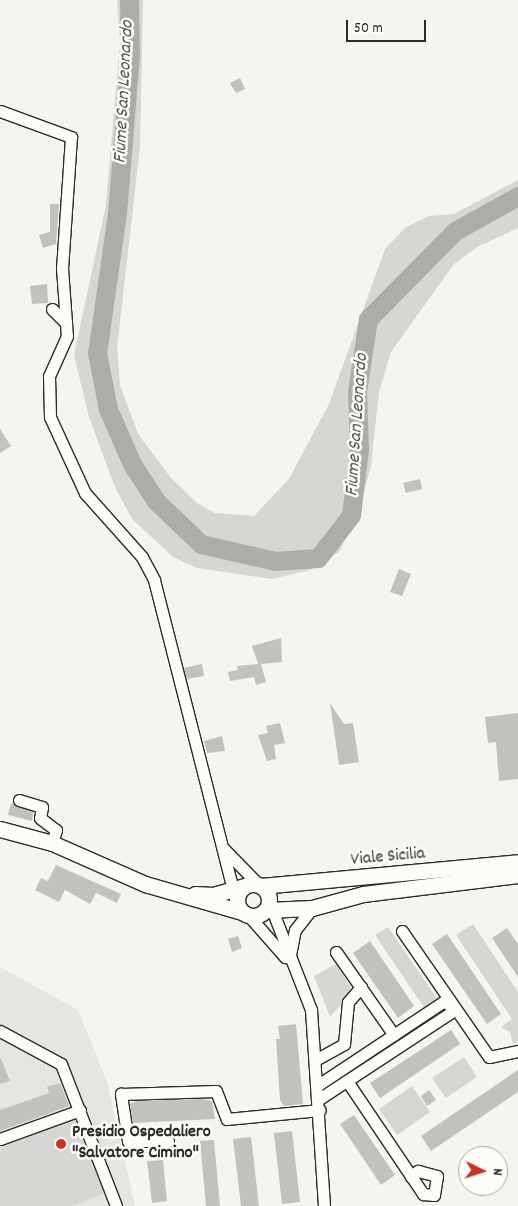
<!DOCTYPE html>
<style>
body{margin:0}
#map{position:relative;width:518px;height:1206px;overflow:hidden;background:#f5f4ef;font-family:Dekko,sans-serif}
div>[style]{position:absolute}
.built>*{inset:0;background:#e6e5e0}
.green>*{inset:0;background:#d7d6d2}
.river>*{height:19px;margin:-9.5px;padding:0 9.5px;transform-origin:9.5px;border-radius:9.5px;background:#adaca9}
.building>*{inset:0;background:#c2c1be}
.roads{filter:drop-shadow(1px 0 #2b2b2b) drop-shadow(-1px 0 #2b2b2b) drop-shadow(0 1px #2b2b2b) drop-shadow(0 -1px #2b2b2b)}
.minor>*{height:11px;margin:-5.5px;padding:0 5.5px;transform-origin:5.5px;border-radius:5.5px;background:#fdfcf7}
.major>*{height:15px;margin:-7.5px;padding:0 7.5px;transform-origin:7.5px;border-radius:7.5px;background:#fdfcf7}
.major>.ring{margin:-7.5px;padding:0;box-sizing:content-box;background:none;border:15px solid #fdfcf7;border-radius:50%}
.dots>*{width:14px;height:14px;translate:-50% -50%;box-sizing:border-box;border:2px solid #fdfcf7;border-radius:50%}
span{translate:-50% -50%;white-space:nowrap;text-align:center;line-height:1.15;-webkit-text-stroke:5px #fdfcf7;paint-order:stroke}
.street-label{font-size:18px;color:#2b2b2b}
.poi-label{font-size:18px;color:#2b2b2b;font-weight:700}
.left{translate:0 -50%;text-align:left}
.water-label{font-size:19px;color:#585857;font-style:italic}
.north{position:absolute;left:458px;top:1146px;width:50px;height:50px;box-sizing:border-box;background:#fdfcf7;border:1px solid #a9a8a5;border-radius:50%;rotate:94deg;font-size:14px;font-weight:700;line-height:20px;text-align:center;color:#2b2b2b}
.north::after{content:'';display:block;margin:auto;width:18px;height:22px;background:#c8321e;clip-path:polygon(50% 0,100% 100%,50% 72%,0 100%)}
.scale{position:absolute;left:346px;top:20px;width:80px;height:22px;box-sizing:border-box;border:2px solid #2b2b2b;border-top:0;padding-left:6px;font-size:15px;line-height:18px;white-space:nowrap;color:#2b2b2b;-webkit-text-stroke:4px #fdfcf7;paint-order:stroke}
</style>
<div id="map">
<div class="built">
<div style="clip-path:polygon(0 967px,78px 1010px,107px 1082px,135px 1206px,0 1206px)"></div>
</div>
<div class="green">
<div style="clip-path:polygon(117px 0,143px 0,140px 146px,117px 349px,120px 385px,138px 434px,171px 478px,198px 504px,215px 513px,254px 516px,289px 479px,329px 404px,385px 249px,406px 227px,429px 216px,454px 214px,518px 180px,518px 228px,479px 246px,454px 264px,391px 352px,379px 392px,371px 466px,359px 510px,339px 552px,310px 570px,272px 579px,197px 568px,173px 557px,132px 519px,114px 485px,89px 417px,74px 355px,106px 205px,120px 41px)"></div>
<div style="clip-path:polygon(473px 924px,518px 992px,518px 1041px,513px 1044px,510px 1032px,501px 1027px,512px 1019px,456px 935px)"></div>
<div style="clip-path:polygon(388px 927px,438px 1000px,425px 1009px,375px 935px)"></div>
<div style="clip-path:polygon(336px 964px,353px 991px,330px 1017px,314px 976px)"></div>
<div style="clip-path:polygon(464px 1057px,477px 1077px,446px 1098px,432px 1078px)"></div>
<div style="clip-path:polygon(412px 1086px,430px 1112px,397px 1135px,379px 1109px)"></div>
<div style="clip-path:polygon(73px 1116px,104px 1193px,73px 1206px,0 1206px,0 1143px)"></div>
</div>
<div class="river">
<div style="left:129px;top:0;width:55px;rotate:89deg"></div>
<div style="left:130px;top:55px;width:159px;rotate:94.7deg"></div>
<div style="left:117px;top:213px;width:141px;rotate:98.1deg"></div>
<div style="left:97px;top:353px;width:57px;rotate:78.9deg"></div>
<div style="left:108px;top:409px;width:60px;rotate:66.4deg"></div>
<div style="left:132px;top:464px;width:44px;rotate:57deg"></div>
<div style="left:156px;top:501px;width:62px;rotate:43.7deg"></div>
<div style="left:201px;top:544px;width:76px;rotate:12.9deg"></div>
<div style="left:275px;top:561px;width:43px;rotate:-4deg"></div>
<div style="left:318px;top:558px;width:54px;rotate:-52.5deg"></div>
<div style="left:351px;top:515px;width:66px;rotate:-83.1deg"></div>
<div style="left:359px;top:449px;width:58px;rotate:-92deg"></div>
<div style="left:357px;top:391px;width:73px;rotate:-81.3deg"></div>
<div style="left:368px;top:319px;width:124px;rotate:-45.3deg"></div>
<div style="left:455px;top:231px;width:72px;rotate:-29.1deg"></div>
</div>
<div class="building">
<div style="clip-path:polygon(240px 78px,245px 89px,236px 93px,230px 83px)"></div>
<div style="clip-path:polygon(50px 204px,59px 204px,56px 244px,43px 248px,39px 235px,50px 232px)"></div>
<div style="clip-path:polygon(47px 284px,48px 303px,32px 304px,30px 286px)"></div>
<div style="clip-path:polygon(0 429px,11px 446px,0 453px)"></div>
<div style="clip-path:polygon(420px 479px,422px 489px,406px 493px,403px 483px)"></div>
<div style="clip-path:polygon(399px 569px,411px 574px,402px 596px,390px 592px)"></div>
<div style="clip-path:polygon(281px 638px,282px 662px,261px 664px,266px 682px,256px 685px,254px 677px,230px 681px,228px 672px,238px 670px,237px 666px,258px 664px,252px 646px)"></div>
<div style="clip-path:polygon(202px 664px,204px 676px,187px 679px,184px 668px)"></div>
<div style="clip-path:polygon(330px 703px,344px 724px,353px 723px,359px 762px,339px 765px)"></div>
<div style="clip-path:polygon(518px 713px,518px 779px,499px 781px,496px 742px,488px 743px,485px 717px)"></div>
<div style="clip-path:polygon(280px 723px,285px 743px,274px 745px,276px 759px,267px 761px,258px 735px,268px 733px,266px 726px)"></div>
<div style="clip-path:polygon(222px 736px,225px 751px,207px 753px,204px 741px)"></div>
<div style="clip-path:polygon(11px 803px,33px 812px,32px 821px,8px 815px)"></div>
<div style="clip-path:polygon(56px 865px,121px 894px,117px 903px,96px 893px,90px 904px,65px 890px,59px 902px,35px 890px,41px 878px,48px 881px)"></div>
<div style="clip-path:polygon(507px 928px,518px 944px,518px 977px,492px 938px)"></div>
<div style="clip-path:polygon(447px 934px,501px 1014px,487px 1024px,432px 944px)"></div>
<div style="clip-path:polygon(238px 936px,242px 948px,232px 952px,228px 939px)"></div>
<div style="clip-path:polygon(370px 941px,414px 1006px,398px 1018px,353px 953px)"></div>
<div style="clip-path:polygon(296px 1024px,303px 1104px,284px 1106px,280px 1100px,276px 1039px,280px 1039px,278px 1026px)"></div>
<div style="clip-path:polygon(451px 1030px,460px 1044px,380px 1098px,370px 1083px)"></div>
<div style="clip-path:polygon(0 1057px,10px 1081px,0 1084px)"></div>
<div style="clip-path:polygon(518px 1070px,518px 1092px,431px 1151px,421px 1136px)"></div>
<div style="clip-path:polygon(60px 1083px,69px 1106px,0 1131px,0 1110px,49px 1093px,47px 1087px)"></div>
<div style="clip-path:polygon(429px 1090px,436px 1100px,427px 1106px,421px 1096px)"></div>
<div style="clip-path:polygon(200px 1099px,212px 1101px,215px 1119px,133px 1123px,130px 1104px,136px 1101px)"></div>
<div style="clip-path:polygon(354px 1115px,395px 1175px,381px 1185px,340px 1124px)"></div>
<div style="clip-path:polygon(292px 1131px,300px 1202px,282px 1204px,274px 1133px)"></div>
<div style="clip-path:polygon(251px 1137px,259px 1206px,241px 1206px,233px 1139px)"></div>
<div style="clip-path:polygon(214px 1140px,220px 1206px,206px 1206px,200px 1141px)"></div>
<div style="clip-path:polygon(163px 1160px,167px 1201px,152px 1203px,147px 1161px)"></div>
</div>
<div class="roads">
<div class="minor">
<div style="left:0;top:111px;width:76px;rotate:20.1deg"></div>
<div style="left:71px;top:137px;width:131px;rotate:93.9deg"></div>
<div style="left:62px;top:268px;width:55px;rotate:85.8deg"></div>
<div style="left:52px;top:309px;width:20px;rotate:45deg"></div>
<div style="left:66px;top:323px;width:13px;rotate:86deg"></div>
<div style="left:67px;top:336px;width:44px;rotate:114.2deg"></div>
<div style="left:49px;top:376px;width:41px;rotate:88.6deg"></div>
<div style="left:50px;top:417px;width:84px;rotate:65.3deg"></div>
<div style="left:85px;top:493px;width:86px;rotate:48.3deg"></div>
<div style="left:142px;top:557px;width:26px;rotate:62deg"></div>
<div style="left:154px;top:580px;width:331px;rotate:75.7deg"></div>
<div style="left:19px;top:800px;width:24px;rotate:17deg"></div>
<div style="left:42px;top:807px;width:11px;rotate:100deg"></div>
<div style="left:40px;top:818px;width:20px;rotate:37deg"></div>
<div style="left:56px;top:830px;width:14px;rotate:107deg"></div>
<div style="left:224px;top:849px;width:50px;rotate:45.8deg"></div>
<div style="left:269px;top:902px;width:116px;rotate:68.7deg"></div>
<div style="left:311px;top:1010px;width:196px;rotate:86.2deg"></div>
<div style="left:249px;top:916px;width:55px;rotate:48.7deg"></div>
<div style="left:402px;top:931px;width:153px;rotate:55.4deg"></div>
<div style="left:489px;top:1057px;width:30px;rotate:-12deg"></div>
<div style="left:336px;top:952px;width:101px;rotate:55.1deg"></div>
<div style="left:290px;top:955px;width:25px;rotate:-79deg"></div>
<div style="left:295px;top:930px;width:28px;rotate:-52deg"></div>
<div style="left:0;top:1031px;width:69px;rotate:28.4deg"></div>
<div style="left:61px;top:1064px;width:152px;rotate:68.8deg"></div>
<div style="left:317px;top:1059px;width:31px;rotate:-29deg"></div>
<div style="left:344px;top:1044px;width:42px;rotate:-84.6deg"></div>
<div style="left:348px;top:1002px;width:20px;rotate:-49deg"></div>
<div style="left:347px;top:1081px;width:115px;rotate:56deg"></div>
<div style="left:411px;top:1176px;width:22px;rotate:56deg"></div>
<div style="left:423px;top:1194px;width:11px;rotate:5deg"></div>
<div style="left:434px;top:1195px;width:19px;rotate:-81deg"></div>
<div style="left:437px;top:1176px;width:20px;rotate:-165deg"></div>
<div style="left:418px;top:1171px;width:9px;rotate:144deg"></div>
<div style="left:318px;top:1085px;width:150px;rotate:-33.6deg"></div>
<div style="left:443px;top:1002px;width:9px;rotate:18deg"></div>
<div style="left:452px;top:1005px;width:8px;rotate:104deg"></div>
<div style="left:450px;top:1013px;width:157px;rotate:146.7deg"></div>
<div style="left:0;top:1139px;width:85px;rotate:-19.9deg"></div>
<div style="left:168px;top:1141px;width:40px;rotate:180deg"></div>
<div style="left:128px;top:1141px;width:48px;rotate:-98.5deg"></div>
<div style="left:121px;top:1094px;width:95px;rotate:-1.8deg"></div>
<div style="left:216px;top:1091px;width:30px;rotate:69deg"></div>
<div style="left:227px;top:1119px;width:93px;rotate:-5.5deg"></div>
</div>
<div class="major">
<div style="left:0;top:829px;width:54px;rotate:15.1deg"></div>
<div style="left:52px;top:843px;width:102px;rotate:23.8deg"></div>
<div style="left:145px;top:884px;width:101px;rotate:16.1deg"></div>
<div class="ring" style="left:237px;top:884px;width:17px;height:17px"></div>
<div style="left:261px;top:886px;width:258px;rotate:-5.3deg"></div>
<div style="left:195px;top:894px;width:18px;rotate:3deg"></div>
<div style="left:213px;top:895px;width:32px;rotate:-16deg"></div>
<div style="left:266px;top:910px;width:46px;rotate:-2.5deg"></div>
<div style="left:312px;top:908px;width:53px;rotate:-15.4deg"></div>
<div style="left:363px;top:894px;width:156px;rotate:-7deg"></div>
</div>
</div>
<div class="dots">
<div style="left:61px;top:1144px;background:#c8321e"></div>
</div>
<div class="street-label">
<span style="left:388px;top:858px;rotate:-5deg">Viale Sicilia</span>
</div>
<div class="poi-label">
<span class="left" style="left:72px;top:1144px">Presidio Ospedaliero<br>"Salvatore Cimino"</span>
</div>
<div class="water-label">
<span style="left:125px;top:92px;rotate:-87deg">Fiume San Leonardo</span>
<span style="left:358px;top:425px;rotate:-86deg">Fiume San Leonardo</span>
</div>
<div class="north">N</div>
<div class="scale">50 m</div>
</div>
